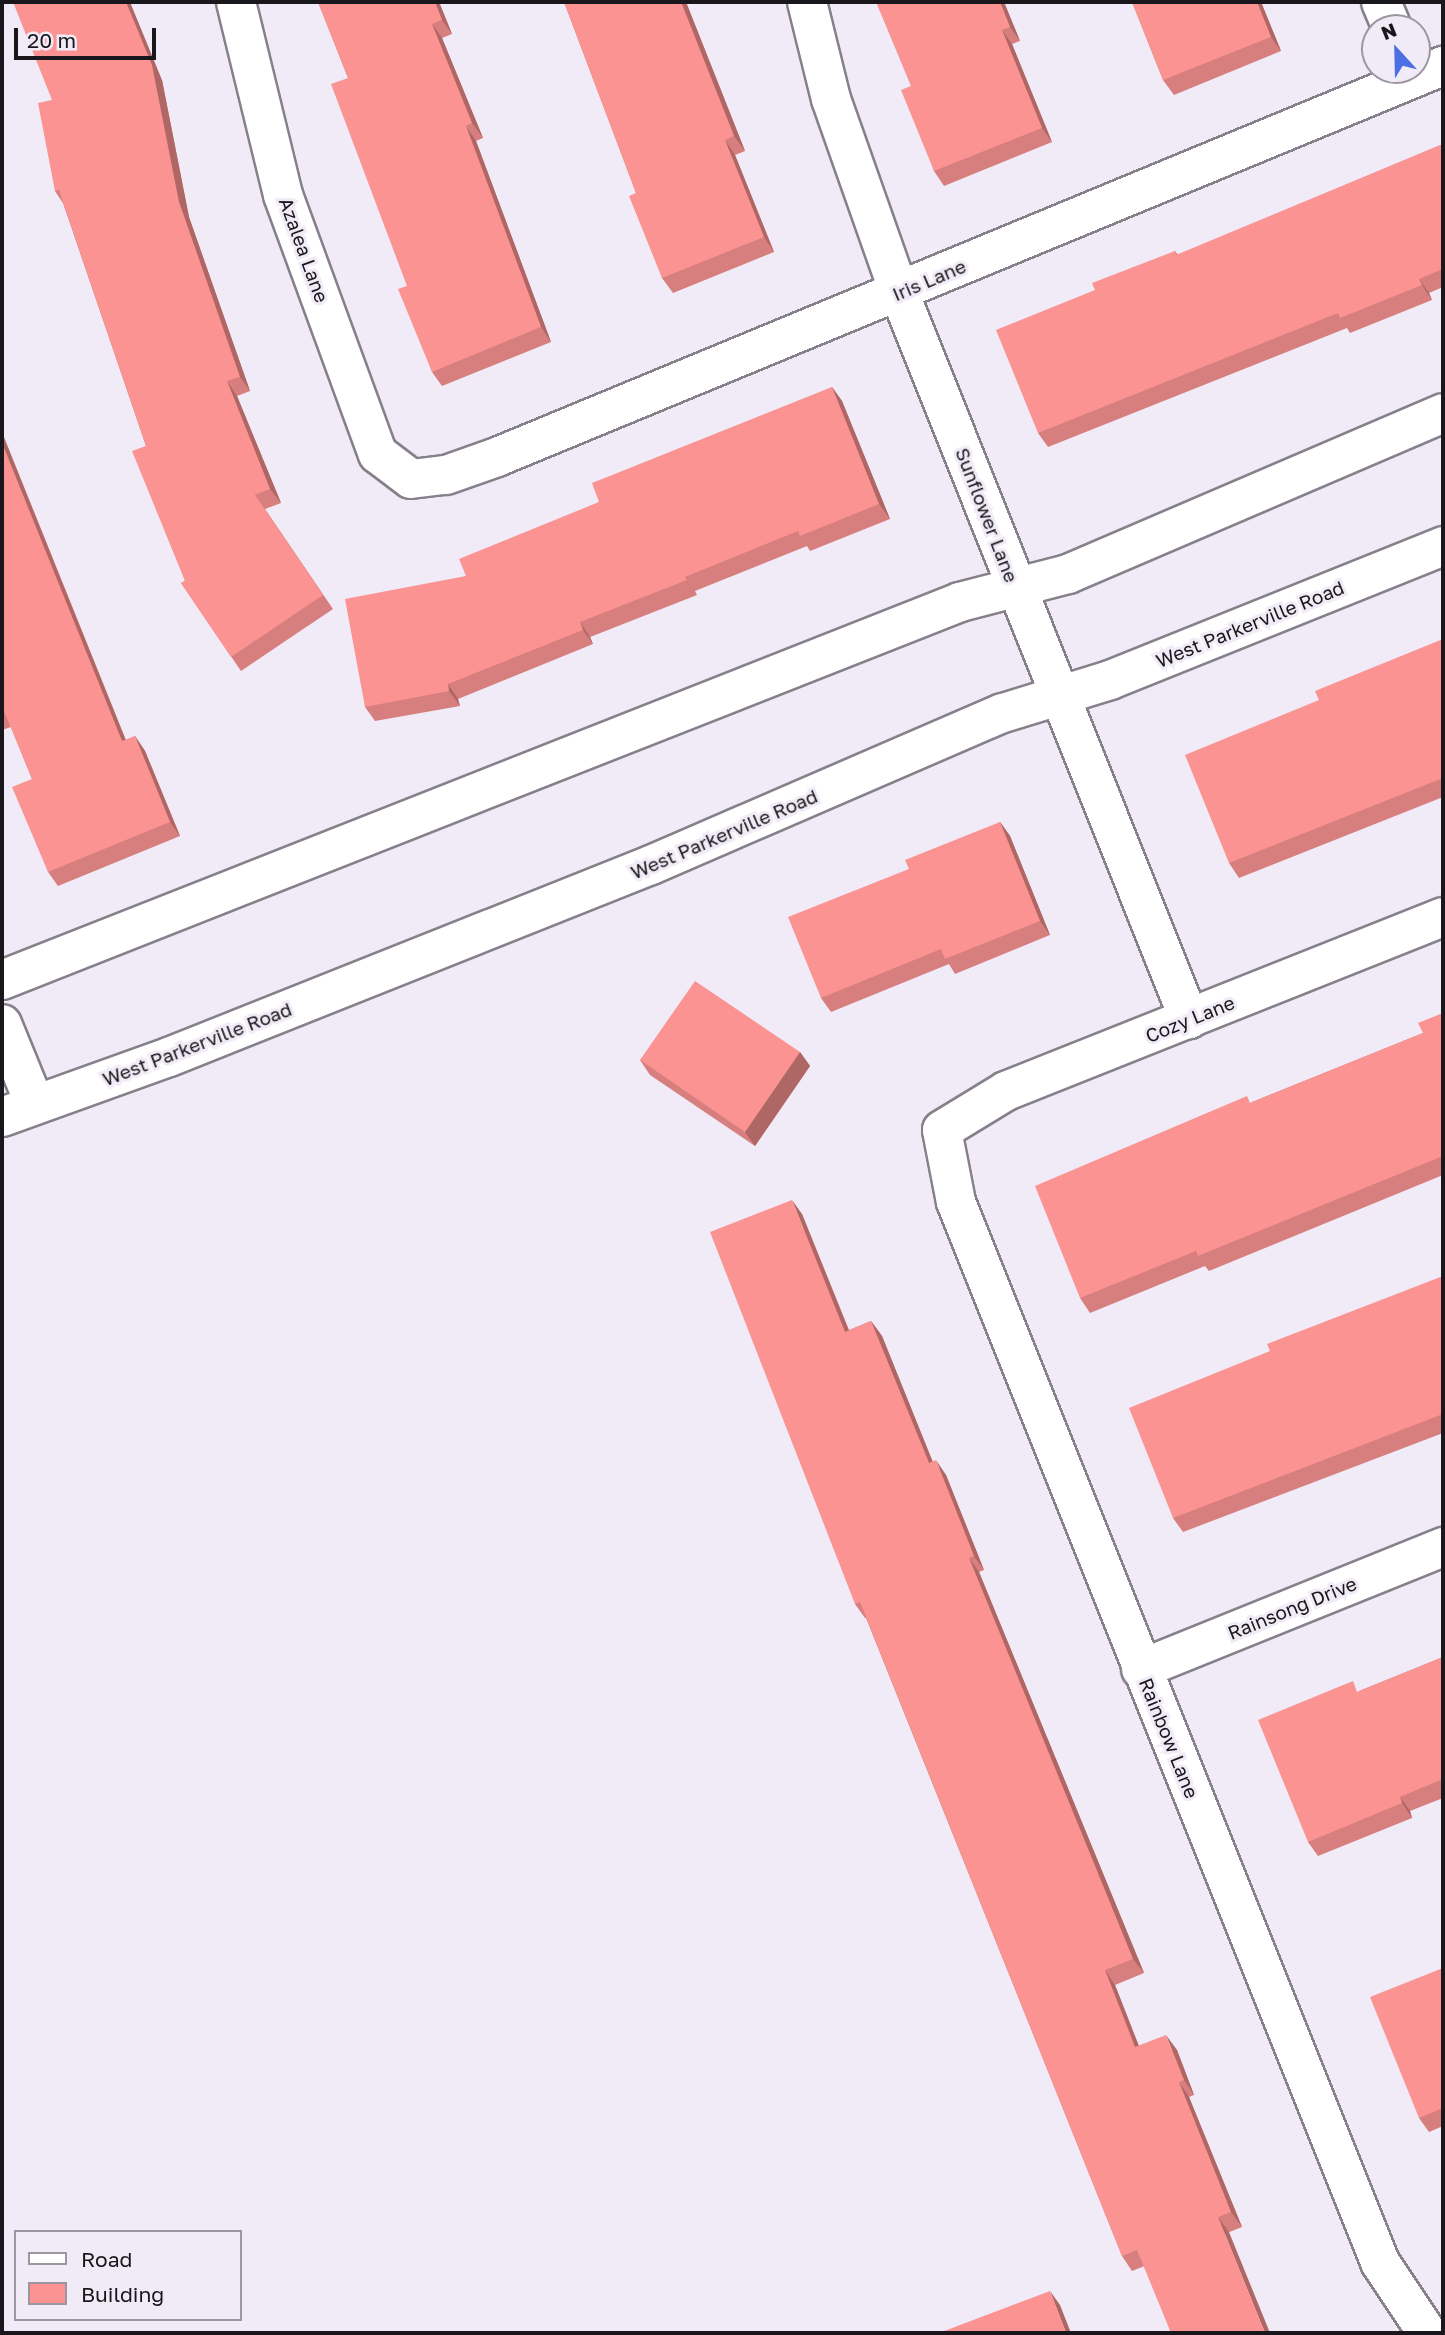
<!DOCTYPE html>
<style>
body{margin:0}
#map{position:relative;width:1445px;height:2335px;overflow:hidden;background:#f1eaf7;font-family:"Golos Text",sans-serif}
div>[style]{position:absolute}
.roads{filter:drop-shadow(2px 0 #86808b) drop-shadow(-2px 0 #86808b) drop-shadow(0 2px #86808b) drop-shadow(0 -2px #86808b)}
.street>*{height:38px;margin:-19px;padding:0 19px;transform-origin:19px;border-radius:19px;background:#fff}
.secondary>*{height:38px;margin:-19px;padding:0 19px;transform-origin:19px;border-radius:19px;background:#fff}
.wall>*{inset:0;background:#d77e7e}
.shaded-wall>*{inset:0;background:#af6766}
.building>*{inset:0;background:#fa9392}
span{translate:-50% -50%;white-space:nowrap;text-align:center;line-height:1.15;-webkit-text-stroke:6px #f1eaf7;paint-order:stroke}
.street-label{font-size:19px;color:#19171b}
.frame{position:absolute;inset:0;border:4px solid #19171b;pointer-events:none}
.legend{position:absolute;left:14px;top:2230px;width:228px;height:91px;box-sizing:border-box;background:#f1eaf7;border:2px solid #9b969f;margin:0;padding:9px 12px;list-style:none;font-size:21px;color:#19171b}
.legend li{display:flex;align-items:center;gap:14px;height:35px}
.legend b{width:35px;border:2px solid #9b969f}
.north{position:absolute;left:1361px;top:14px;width:70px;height:70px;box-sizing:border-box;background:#f1eaf7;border:2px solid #9b969f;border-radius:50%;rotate:338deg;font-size:19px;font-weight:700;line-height:28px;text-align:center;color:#19171b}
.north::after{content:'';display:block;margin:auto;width:24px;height:32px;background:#4c70e4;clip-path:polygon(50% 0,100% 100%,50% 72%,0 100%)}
.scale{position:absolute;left:14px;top:28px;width:142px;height:32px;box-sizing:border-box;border:4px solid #19171b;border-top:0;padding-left:9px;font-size:21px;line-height:24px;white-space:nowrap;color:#19171b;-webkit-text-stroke:5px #f1eaf7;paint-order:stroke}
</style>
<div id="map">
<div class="roads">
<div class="street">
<div style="left:236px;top:2px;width:199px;rotate:76.3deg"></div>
<div style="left:283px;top:195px;width:276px;rotate:69.9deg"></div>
<div style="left:378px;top:454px;width:41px;rotate:37.1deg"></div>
<div style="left:411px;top:479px;width:35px;rotate:-7deg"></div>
<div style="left:446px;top:475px;width:54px;rotate:-19.4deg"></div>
<div style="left:497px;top:457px;width:1024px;rotate:-22.46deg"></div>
<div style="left:807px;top:2px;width:100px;rotate:76.1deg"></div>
<div style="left:831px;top:99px;width:205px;rotate:70.6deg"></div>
<div style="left:899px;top:292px;width:783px;rotate:68.25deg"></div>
<div style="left:1381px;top:2px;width:28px;rotate:67deg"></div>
<div style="left:2px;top:1024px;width:87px;rotate:67.8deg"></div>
<div style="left:1141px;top:1669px;width:326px;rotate:-22deg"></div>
<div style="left:1427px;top:2333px;width:85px;rotate:-123.5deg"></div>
<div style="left:1380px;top:2262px;width:1142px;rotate:-111.8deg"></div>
<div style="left:956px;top:1202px;width:73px;rotate:-101deg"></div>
<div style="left:942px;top:1130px;width:75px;rotate:-31.4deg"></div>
<div style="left:1006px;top:1091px;width:470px;rotate:-21.7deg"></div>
</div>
<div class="secondary">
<div style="left:2px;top:980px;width:1030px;rotate:-21.53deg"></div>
<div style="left:960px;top:602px;width:112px;rotate:-14.5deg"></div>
<div style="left:1068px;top:574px;width:408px;rotate:-23.2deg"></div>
<div style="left:2px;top:1117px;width:177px;rotate:-19.8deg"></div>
<div style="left:169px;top:1057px;width:519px;rotate:-21.72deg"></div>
<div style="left:651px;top:865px;width:383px;rotate:-23.4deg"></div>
<div style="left:1003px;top:713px;width:112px;rotate:-17.1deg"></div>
<div style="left:1110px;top:680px;width:359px;rotate:-21.9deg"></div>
</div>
</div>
<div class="wall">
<div style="clip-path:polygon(318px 2px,439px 2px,452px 34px,442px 38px,483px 138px,476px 141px,551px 342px,442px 386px,432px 372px,348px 78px)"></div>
<div style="clip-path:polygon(564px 2px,686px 2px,745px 151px,735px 155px,774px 252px,673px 293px,662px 278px,636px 193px)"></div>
<div style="clip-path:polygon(1004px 2px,1020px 41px,1012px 44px,1052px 142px,944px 186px,934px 171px,911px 86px)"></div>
<div style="clip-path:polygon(1132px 2px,1261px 2px,1281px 51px,1174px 95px,1163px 80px)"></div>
<div style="clip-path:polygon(162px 80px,189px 217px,250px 391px,237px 396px,281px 503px,265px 509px,333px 609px,241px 671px,181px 583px,185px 581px,146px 446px,63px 203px,55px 191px,52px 100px)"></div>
<div style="clip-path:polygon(1443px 144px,1443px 287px,1429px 293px,1432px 300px,1350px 333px,1347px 328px,1048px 447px,1038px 433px,1095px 290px,1175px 251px,1178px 255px)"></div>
<div style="clip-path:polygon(832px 387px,842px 401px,890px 519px,810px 551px,807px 546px,695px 591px,697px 595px,590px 637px,593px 644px,458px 699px,460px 706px,375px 721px,365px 707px,466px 576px,599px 502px)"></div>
<div style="clip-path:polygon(2px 432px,126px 740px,135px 736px,145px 751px,180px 836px,58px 886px,48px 872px,32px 779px,11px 727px,2px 730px)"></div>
<div style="clip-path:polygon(1443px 639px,1443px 797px,1239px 878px,1229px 863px)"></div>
<div style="clip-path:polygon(1000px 822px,1010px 836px,1050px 935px,955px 974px,949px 964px,831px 1012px,821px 998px,909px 869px)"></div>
<div style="clip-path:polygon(1443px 1013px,1443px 1175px,1209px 1271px,1205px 1266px,1090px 1313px,1080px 1298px,1252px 1102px,1423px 1033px)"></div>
<div style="clip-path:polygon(800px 1052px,810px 1066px,755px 1146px,650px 1075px,640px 1060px)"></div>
<div style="clip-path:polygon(802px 1214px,849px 1330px,871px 1321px,882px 1336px,932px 1461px,946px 1475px,984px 1570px,979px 1572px,1144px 1973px,1115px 1985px,1139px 2046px,1177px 2050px,1194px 2095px,1189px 2097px,1242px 2227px,1132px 2271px,1122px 2256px,866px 1618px,865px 1618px,855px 1604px)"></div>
<div style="clip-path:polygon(1443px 1276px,1443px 1433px,1183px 1532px,1173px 1518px)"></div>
<div style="clip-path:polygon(1443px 1657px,1443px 1798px,1410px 1811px,1412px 1818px,1318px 1856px,1308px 1842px,1359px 1691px)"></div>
<div style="clip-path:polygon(1443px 1968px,1443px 2126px,1429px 2132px,1419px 2118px)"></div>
</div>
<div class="shaded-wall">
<div style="clip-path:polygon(126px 2px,130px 2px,162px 80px,189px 217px,250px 391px,240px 377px,179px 202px)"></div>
<div style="clip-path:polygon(435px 2px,439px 2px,452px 34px,442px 20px)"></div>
<div style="clip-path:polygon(681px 2px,686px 2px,745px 151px,734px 136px)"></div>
<div style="clip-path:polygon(1000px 2px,1004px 2px,1020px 41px,1010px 27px)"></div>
<div style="clip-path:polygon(1257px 2px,1261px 2px,1281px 51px,1271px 37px)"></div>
<div style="clip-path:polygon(432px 24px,442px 38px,483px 138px,472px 123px)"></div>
<div style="clip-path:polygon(1002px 30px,1012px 44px,1052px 142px,1042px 128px)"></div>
<div style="clip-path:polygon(466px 126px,476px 141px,551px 342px,541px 327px)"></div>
<div style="clip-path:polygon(725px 140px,735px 155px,774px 252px,764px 237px)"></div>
<div style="clip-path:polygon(1419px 279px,1429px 293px,1432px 300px,1422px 285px)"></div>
<div style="clip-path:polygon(227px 381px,237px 396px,281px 503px,270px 489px)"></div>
<div style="clip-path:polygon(832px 387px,842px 401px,890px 519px,879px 504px)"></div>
<div style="clip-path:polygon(2px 432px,4px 438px,132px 756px,122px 741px,2px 443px)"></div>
<div style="clip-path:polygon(580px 622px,590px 637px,593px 644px,583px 630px)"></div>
<div style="clip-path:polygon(448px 684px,458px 699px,460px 706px,449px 691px)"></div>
<div style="clip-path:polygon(135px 736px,145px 751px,180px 836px,170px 822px)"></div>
<div style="clip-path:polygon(1000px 822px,1010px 836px,1050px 935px,1040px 921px)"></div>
<div style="clip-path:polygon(800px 1052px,810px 1066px,755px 1146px,745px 1132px)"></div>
<div style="clip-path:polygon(792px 1200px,802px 1214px,855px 1346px,845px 1332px)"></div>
<div style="clip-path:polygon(871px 1321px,882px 1336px,939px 1477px,929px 1463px)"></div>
<div style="clip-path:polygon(936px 1460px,946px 1475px,984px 1570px,974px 1556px)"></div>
<div style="clip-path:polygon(969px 1558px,979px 1572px,1144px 1973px,1133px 1959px)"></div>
<div style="clip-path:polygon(1400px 1797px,1410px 1811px,1412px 1818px,1402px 1803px)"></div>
<div style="clip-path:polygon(1105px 1970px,1115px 1985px,1145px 2062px,1135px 2047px)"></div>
<div style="clip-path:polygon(1166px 2035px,1177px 2050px,1194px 2095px,1184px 2080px)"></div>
<div style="clip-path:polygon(1179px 2082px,1189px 2097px,1242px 2227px,1231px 2212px)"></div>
<div style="clip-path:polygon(1218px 2217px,1229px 2232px,1270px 2333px,1265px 2333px)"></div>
<div style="clip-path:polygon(1050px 2291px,1060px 2305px,1071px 2333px,1066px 2333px)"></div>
</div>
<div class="building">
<div style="clip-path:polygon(13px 2px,126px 2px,152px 65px,179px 202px,240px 377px,227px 381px,270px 489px,255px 495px,323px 595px,231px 657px,181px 583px,185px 581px,132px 451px,146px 446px,59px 190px,55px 191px,38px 103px,52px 100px)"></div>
<div style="clip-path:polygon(318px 2px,435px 2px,442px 20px,432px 24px,472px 123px,466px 126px,541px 327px,432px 372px,398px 289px,407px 286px,331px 84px,348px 78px)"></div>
<div style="clip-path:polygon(564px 2px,681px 2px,734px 136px,725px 140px,764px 237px,662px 278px,629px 196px,636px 193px)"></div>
<div style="clip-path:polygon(876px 2px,1000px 2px,1010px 27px,1002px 30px,1042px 128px,934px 171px,901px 90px,911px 86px)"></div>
<div style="clip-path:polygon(1132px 2px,1257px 2px,1271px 37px,1163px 80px)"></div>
<div style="clip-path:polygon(1443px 144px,1443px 269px,1419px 279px,1422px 285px,1340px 318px,1338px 313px,1038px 433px,996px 330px,1095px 290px,1092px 283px,1175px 251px,1176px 255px)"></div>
<div style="clip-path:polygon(832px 387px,879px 504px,800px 536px,798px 531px,685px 577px,687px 580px,580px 622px,583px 630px,448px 684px,449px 691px,365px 707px,345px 599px,466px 576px,459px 559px,599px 502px,592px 483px)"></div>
<div style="clip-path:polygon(2px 443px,122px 741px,135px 736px,170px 822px,48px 872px,12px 787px,32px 779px,4px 711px,2px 712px)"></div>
<div style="clip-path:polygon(1443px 639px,1443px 778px,1229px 863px,1185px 755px,1319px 700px,1315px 691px)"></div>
<div style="clip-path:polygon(1000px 822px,1040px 921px,945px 959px,941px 949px,821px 998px,788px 917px,909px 869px,905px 860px)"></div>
<div style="clip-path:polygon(695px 981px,800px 1052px,745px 1132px,640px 1060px)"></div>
<div style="clip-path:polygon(1443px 1013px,1443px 1156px,1198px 1256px,1196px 1251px,1080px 1298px,1035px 1186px,1247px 1096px,1250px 1103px,1423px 1033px,1418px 1023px)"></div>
<div style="clip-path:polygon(792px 1200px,845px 1332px,871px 1321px,929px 1463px,936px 1460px,974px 1556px,969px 1558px,1133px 1959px,1105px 1970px,1135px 2047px,1166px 2035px,1184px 2080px,1179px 2082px,1231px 2212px,1218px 2217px,1265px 2333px,1171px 2333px,1137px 2250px,1122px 2256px,860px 1602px,855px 1604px,710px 1232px)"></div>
<div style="clip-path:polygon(1443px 1276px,1443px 1414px,1173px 1518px,1129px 1408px,1270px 1351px,1267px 1344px)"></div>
<div style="clip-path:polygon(1443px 1657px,1443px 1779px,1400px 1797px,1402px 1803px,1308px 1842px,1258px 1720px,1353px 1681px,1357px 1692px)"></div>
<div style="clip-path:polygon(1443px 1968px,1443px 2108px,1419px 2118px,1370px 1997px)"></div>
<div style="clip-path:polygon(1050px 2291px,1066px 2333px,939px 2333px)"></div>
</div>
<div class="street-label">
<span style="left:304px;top:250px;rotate:70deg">Azalea Lane</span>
<span style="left:929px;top:280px;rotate:-23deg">Iris Lane</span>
<span style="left:987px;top:515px;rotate:69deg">Sunflower Lane</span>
<span style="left:1250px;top:624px;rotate:-22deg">West Parkerville Road</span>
<span style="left:724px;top:834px;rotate:-23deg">West Parkerville Road</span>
<span style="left:1190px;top:1019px;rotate:-22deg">Cozy Lane</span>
<span style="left:197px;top:1044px;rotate:-21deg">West Parkerville Road</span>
<span style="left:1292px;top:1608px;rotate:-22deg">Rainsong Drive</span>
<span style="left:1169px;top:1738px;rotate:68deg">Rainbow Lane</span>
</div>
<div class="frame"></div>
<ul class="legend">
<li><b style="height:9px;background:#fff"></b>Road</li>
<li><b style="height:19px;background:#fa9392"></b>Building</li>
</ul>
<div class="north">N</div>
<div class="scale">20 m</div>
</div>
